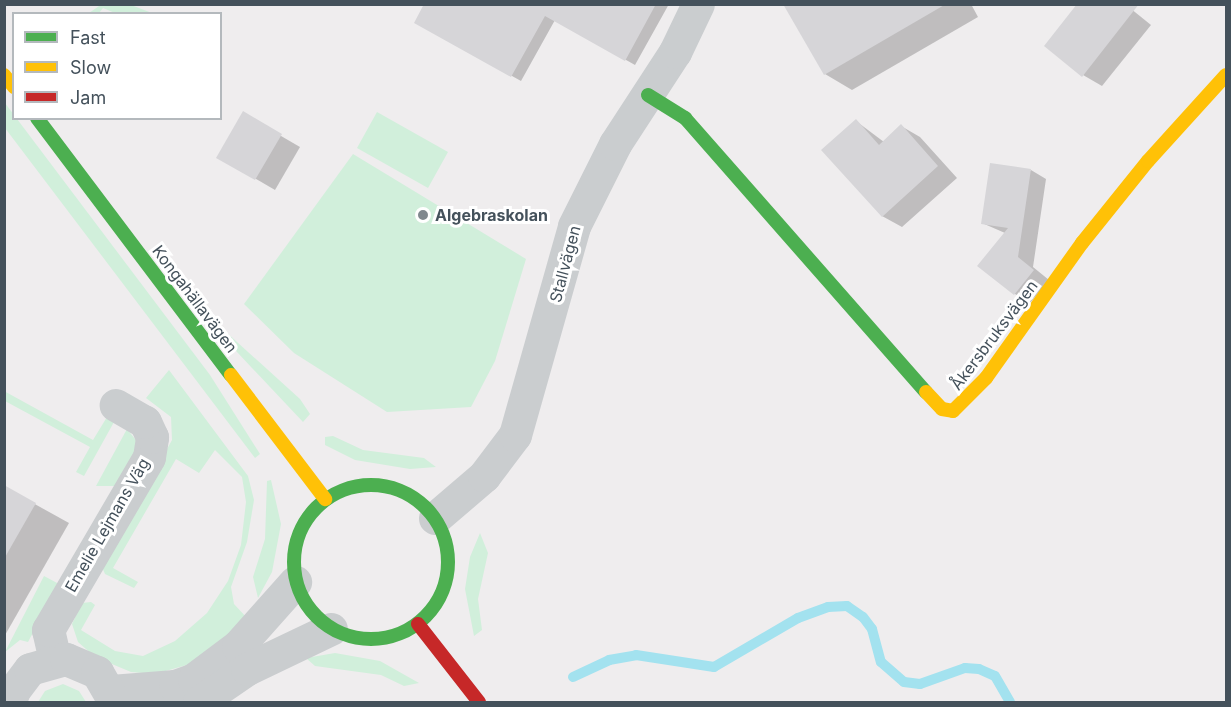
<!DOCTYPE html>
<meta charset="utf-8">
<style>
body{margin:0}
#map{position:relative;width:1231px;height:707px;overflow:hidden;background:#efedee;font-family:Inter,sans-serif}
div>[style]{position:absolute}
.green>*{inset:0;background:#d1efdb}
.shadow>*{inset:0;background:#0003}
.stream>*{height:10px;margin:-5px;padding:0 5px;transform-origin:5px;border-radius:5px;background:#a3e2ef}
.building>*{inset:0;background:#d6d5d8}
.street>*{height:33px;margin:-16.5px;padding:0 16.5px;transform-origin:16.5px;border-radius:16.5px;background:#cacdcf}
.fast>*{height:14px;margin:-7px;padding:0 7px;transform-origin:7px;border-radius:7px;background:#4caf50}
.fast>.ring{margin:-7px;padding:0;box-sizing:content-box;background:none;border:14px solid #4caf50;border-radius:50%}
.slow>*{height:14px;margin:-7px;padding:0 7px;transform-origin:7px;border-radius:7px;background:#ffc107}
.jam>*{height:14px;margin:-7px;padding:0 7px;transform-origin:7px;border-radius:7px;background:#c62828}
.dots>*{width:16px;height:16px;translate:-50% -50%;box-sizing:border-box;border:3px solid #fff;border-radius:50%}
span{translate:-50% -50%;white-space:nowrap;text-align:center;line-height:1.15;-webkit-text-stroke:6px #fff;paint-order:stroke}
.poi-label{font-size:16px;color:#44515b;font-weight:700}
.left{translate:0 -50%;text-align:left}
.street-label{font-size:16px;color:#44515b}
.frame{position:absolute;inset:0;border:6px solid #44515b;pointer-events:none}
.legend{position:absolute;left:12px;top:12px;width:210px;height:108px;box-sizing:border-box;background:#fff;border:2px solid #b4b9bd;margin:0;padding:8px 10px;list-style:none;font-size:18px;color:#44515b}
.legend li{display:flex;align-items:center;gap:12px;height:30px}
.legend b{width:30px;border:2px solid #b4b9bd}
</style>
<div id="map">
<div class="green">
<div style="clip-path:polygon(102px 4px,131px 5px,152px 13px,115px 13px,103px 8px,99px 13px,89px 13px)"></div>
<div style="clip-path:polygon(5px 103px,210px 375px,260px 454px,255px 458px,5px 128px)"></div>
<div style="clip-path:polygon(377px 112px,448px 152px,428px 188px,357px 148px)"></div>
<div style="clip-path:polygon(353px 154px,526px 259px,495px 361px,471px 407px,387px 412px,294px 353px,244px 304px)"></div>
<div style="clip-path:polygon(215px 322px,300px 399px,310px 414px,303px 422px,237px 352px)"></div>
<div style="clip-path:polygon(169px 370px,248px 476px,254px 500px,247px 542px,231px 587px,234px 604px,247px 618px,208px 659px,155px 674px,131px 672px,95px 657px,78px 642px,72px 624px,82px 603px,91px 602px,95px 605px,81px 630px,115px 651px,143px 656px,175px 641px,207px 613px,228px 581px,241px 545px,246px 502px,242px 477px,215px 450px,199px 473px,176px 459px,113px 568px,138px 582px,134px 588px,105px 574px,102px 567px,172px 440px,171px 417px,146px 398px)"></div>
<div style="clip-path:polygon(4px 391px,93px 440px,107px 417px,114px 422px,84px 476px,76px 472px,90px 447px,5px 401px)"></div>
<div style="clip-path:polygon(127px 429px,139px 444px,115px 486px,96px 486px)"></div>
<div style="clip-path:polygon(333px 436px,363px 450px,424px 458px,436px 467px,410px 469px,355px 460px,325px 445px,325px 437px)"></div>
<div style="clip-path:polygon(271px 480px,281px 524px,272px 572px,258px 598px,253px 577px,265px 539px,267px 481px)"></div>
<div style="clip-path:polygon(480px 533px,488px 553px,478px 599px,482px 630px,474px 636px,465px 589px,470px 557px)"></div>
<div style="clip-path:polygon(44px 576px,59px 584px,28px 642px,20px 640px,5px 652px)"></div>
<div style="clip-path:polygon(335px 653px,380px 661px,419px 683px,404px 686px,381px 675px,315px 666px,306px 658px)"></div>
<div style="clip-path:polygon(63px 684px,79px 691px,86px 702px,38px 702px,45px 691px)"></div>
</div>
<div class="shadow">
<div style="clip-path:polygon(426px 4px,669px 4px,635px 65px,555px 20px,521px 81px,416px 22px)"></div>
<div style="clip-path:polygon(794px 4px,971px 4px,978px 17px,852px 90px,825px 74px,787px 9px)"></div>
<div style="clip-path:polygon(1125px 4px,1151px 25px,1102px 86px,1083px 75px)"></div>
<div style="clip-path:polygon(243px 114px,300px 147px,275px 190px,218px 157px)"></div>
<div style="clip-path:polygon(856px 121px,884px 142px,901px 126px,920px 137px,957px 178px,902px 227px,882px 216px)"></div>
<div style="clip-path:polygon(1031px 170px,1046px 179px,1033px 267px,1049px 280px,1030px 303px,1015px 294px,1005px 233px,982px 223px)"></div>
<div style="clip-path:polygon(4px 487px,69px 523px,4px 637px)"></div>
</div>
<div class="stream">
<div style="left:573px;top:677px;width:40px;rotate:-25deg"></div>
<div style="left:609px;top:660px;width:27px;rotate:-10deg"></div>
<div style="left:636px;top:655px;width:79px;rotate:8.7deg"></div>
<div style="left:714px;top:667px;width:97px;rotate:-30.3deg"></div>
<div style="left:798px;top:618px;width:32px;rotate:-20deg"></div>
<div style="left:828px;top:607px;width:19px;rotate:-3deg"></div>
<div style="left:847px;top:606px;width:19px;rotate:35deg"></div>
<div style="left:863px;top:617px;width:15px;rotate:53deg"></div>
<div style="left:872px;top:629px;width:34px;rotate:75deg"></div>
<div style="left:881px;top:662px;width:30px;rotate:41deg"></div>
<div style="left:904px;top:682px;width:16px;rotate:7deg"></div>
<div style="left:920px;top:684px;width:48px;rotate:-19.6deg"></div>
<div style="left:965px;top:668px;width:14px;rotate:4deg"></div>
<div style="left:979px;top:669px;width:17px;rotate:24deg"></div>
<div style="left:995px;top:676px;width:30px;rotate:60deg"></div>
</div>
<div class="building">
<div style="clip-path:polygon(424px 4px,656px 4px,625px 61px,545px 16px,511px 77px,414px 23px)"></div>
<div style="clip-path:polygon(783px 4px,946px 4px,824px 75px)"></div>
<div style="clip-path:polygon(1077px 4px,1139px 4px,1082px 77px,1044px 46px)"></div>
<div style="clip-path:polygon(243px 111px,282px 134px,255px 180px,216px 158px)"></div>
<div style="clip-path:polygon(856px 119px,879px 145px,901px 124px,938px 166px,882px 217px,821px 150px)"></div>
<div style="clip-path:polygon(990px 163px,1031px 169px,1018px 257px,1034px 270px,1014px 295px,977px 266px,1008px 228px,981px 224px)"></div>
<div style="clip-path:polygon(4px 485px,36px 503px,4px 559px)"></div>
</div>
<div class="street">
<div style="left:435px;top:518px;width:65px;rotate:-40.6deg"></div>
<div style="left:484px;top:476px;width:51px;rotate:-52.9deg"></div>
<div style="left:515px;top:435px;width:217px;rotate:-74.2deg"></div>
<div style="left:574px;top:226px;width:92px;rotate:-63.4deg"></div>
<div style="left:615px;top:144px;width:110px;rotate:-56.9deg"></div>
<div style="left:675px;top:52px;width:53px;rotate:-64.4deg"></div>
<div style="left:55px;top:660px;width:31px;rotate:-103deg"></div>
<div style="left:48px;top:630px;width:200px;rotate:-59.7deg"></div>
<div style="left:149px;top:457px;width:20px;rotate:-81deg"></div>
<div style="left:152px;top:437px;width:17px;rotate:-115deg"></div>
<div style="left:145px;top:422px;width:34px;rotate:-150deg"></div>
<div style="left:111px;top:691px;width:64px;rotate:-4.5deg"></div>
<div style="left:175px;top:686px;width:20px;rotate:-20deg"></div>
<div style="left:194px;top:679px;width:55px;rotate:-36.9deg"></div>
<div style="left:238px;top:646px;width:86px;rotate:-48.3deg"></div>
<div style="left:10px;top:702px;width:13px;rotate:-72deg"></div>
<div style="left:14px;top:690px;width:26px;rotate:-53deg"></div>
<div style="left:30px;top:669px;width:37px;rotate:-16deg"></div>
<div style="left:66px;top:659px;width:34px;rotate:23deg"></div>
<div style="left:97px;top:672px;width:34px;rotate:60deg"></div>
<div style="left:199px;top:702px;width:58px;rotate:-34.5deg"></div>
<div style="left:247px;top:669px;width:93px;rotate:-25.5deg"></div>
</div>
<div class="fast">
<div style="left:648px;top:95px;width:44px;rotate:31.9deg"></div>
<div style="left:685px;top:118px;width:365px;rotate:48.7deg"></div>
<div style="left:37px;top:118px;width:322px;rotate:53deg"></div>
<div class="ring" style="left:294px;top:485px;width:140px;height:140px"></div>
</div>
<div class="slow">
<div style="left:4px;top:75px;width:16px;rotate:50deg"></div>
<div style="left:231px;top:375px;width:156px;rotate:52.8deg"></div>
<div style="left:926px;top:392px;width:23px;rotate:47deg"></div>
<div style="left:942px;top:409px;width:11px;rotate:10deg"></div>
<div style="left:953px;top:411px;width:47px;rotate:-45deg"></div>
<div style="left:986px;top:378px;width:166px;rotate:-54.6deg"></div>
<div style="left:1082px;top:243px;width:105px;rotate:-51.2deg"></div>
<div style="left:1148px;top:161px;width:116px;rotate:-47.8deg"></div>
</div>
<div class="jam">
<div style="left:418px;top:624px;width:99px;rotate:52deg"></div>
</div>
<div class="dots">
<div style="left:423px;top:215px;background:#80888e"></div>
</div>
<div class="poi-label">
<span class="left" style="left:435px;top:215px">Algebraskolan</span>
</div>
<div class="street-label">
<span style="left:565px;top:264px;rotate:-75deg">Stallvägen</span>
<span style="left:195px;top:299px;rotate:53deg">Kongahällavägen</span>
<span style="left:994px;top:335px;rotate:-53deg">Åkersbruksvägen</span>
<span style="left:107px;top:525px;rotate:-60deg">Emelie Lejmans Väg</span>
</div>
<div class="frame"></div>
<ul class="legend">
<li><b style="height:8px;background:#4caf50"></b>Fast</li>
<li><b style="height:8px;background:#ffc107"></b>Slow</li>
<li><b style="height:8px;background:#c62828"></b>Jam</li>
</ul>
</div>
